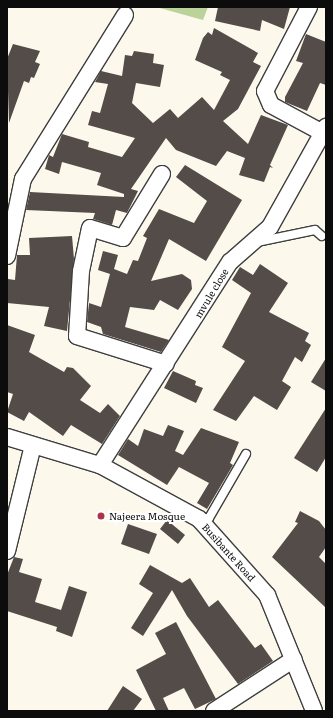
<!DOCTYPE html>
<style>
body{margin:0}
#map{position:relative;width:333px;height:718px;overflow:hidden;background:#fdf8ec;font-family:Literata,serif}
div>[style]{position:absolute}
.forest>*{inset:0;background:#bbd29b}
.building>*{inset:0;background:#534c49}
.roads{filter:drop-shadow(1px 0 #3f3f3f) drop-shadow(-1px 0 #3f3f3f) drop-shadow(0 1px #3f3f3f) drop-shadow(0 -1px #3f3f3f)}
.lane>*{height:8px;margin:-4px;padding:0 4px;transform-origin:4px;border-radius:4px;background:#fff}
.street>*{height:16px;margin:-8px;padding:0 8px;transform-origin:8px;border-radius:8px;background:#fff}
.dots>*{width:11px;height:11px;translate:-50% -50%;box-sizing:border-box;border:2px solid #fff;border-radius:50%}
span{translate:-50% -50%;white-space:nowrap;text-align:center;line-height:1.15;-webkit-text-stroke:4px #fff;paint-order:stroke}
.street-label{font-size:10px;color:#0c0c0c}
.poi-label{font-size:10px;color:#0c0c0c}
.left{translate:0 -50%;text-align:left}
.frame{position:absolute;inset:0;border:8px solid #0c0c0c;pointer-events:none}
</style>
<div id="map">
<div class="forest">
<div style="clip-path:polygon(156px 7px,208px 7px,203px 20px)"></div>
</div>
<div class="building">
<div style="clip-path:polygon(218px 7px,290px 7px,284px 29px,262px 20px,260px 31px,215px 21px)"></div>
<div style="clip-path:polygon(214px 28px,258px 53px,253px 62px,261px 66px,238px 109px,223px 121px,248px 144px,261px 115px,288px 125px,270px 165px,273px 168px,270px 167px,264px 182px,239px 175px,245px 158px,227px 151px,216px 166px,176px 150px,166px 138px,131px 189px,138px 191px,127px 213px,116px 210px,112px 225px,93px 219px,95px 213px,26px 210px,30px 192px,124px 197px,124px 194px,97px 185px,101px 173px,62px 162px,59px 174px,45px 169px,49px 155px,53px 157px,62px 134px,89px 142px,88px 147px,122px 157px,135px 138px,88px 125px,92px 111px,100px 113px,108px 84px,95px 82px,101px 71px,122px 76px,125px 55px,132px 56px,134px 51px,154px 54px,153px 63px,164px 65px,160px 87px,136px 83px,132px 103px,153px 123px,170px 109px,178px 118px,202px 97px,214px 110px,230px 80px,220px 75px,222px 72px,195px 60px,203px 38px,208px 32px,212px 35px)"></div>
<div style="clip-path:polygon(306px 34px,326px 42px,326px 85px,320px 83px,307px 111px,285px 102px,285px 97px,303px 63px,296px 61px)"></div>
<div style="clip-path:polygon(13px 44px,40px 51px,35px 62px,40px 64px,34px 78px,31px 77px,29px 83px,24px 81px,9px 123px,7px 59px)"></div>
<div style="clip-path:polygon(185px 165px,242px 200px,206px 261px,169px 239px,151px 281px,182px 274px,191px 280px,192px 289px,178px 310px,160px 300px,154px 310px,130px 307px,125px 327px,169px 340px,161px 352px,103px 334px,101px 327px,87px 322px,89px 303px,101px 307px,110px 274px,98px 270px,103px 251px,118px 255px,114px 269px,127px 274px,133px 260px,138px 261px,147px 238px,143px 236px,159px 209px,194px 223px,207px 201px,176px 177px)"></div>
<div style="clip-path:polygon(72px 236px,74px 259px,67px 331px,44px 326px,49px 307px,7px 303px,7px 289px,8px 279px,15px 280px,17px 255px,30px 255px,29px 238px)"></div>
<div style="clip-path:polygon(260px 264px,288px 283px,269px 312px,309px 333px,305px 341px,311px 345px,302px 362px,295px 357px,282px 381px,291px 387px,277px 410px,254px 396px,236px 421px,213px 410px,245px 361px,222px 347px,251px 293px,232px 280px,240px 267px,253px 275px)"></div>
<div style="clip-path:polygon(7px 325px,35px 335px,29px 352px,64px 372px,67px 367px,73px 368px,91px 386px,80px 400px,100px 413px,108px 404px,120px 416px,102px 444px,71px 425px,63px 436px,29px 412px,24px 421px,7px 412px,13px 394px,7px 392px)"></div>
<div style="clip-path:polygon(326px 358px,326px 391px,311px 382px)"></div>
<div style="clip-path:polygon(173px 371px,196px 381px,195px 385px,203px 388px,196px 403px,164px 388px)"></div>
<div style="clip-path:polygon(326px 408px,326px 457px,317px 472px,294px 458px)"></div>
<div style="clip-path:polygon(168px 425px,184px 431px,175px 451px,183px 455px,201px 428px,239px 442px,230px 463px,233px 465px,207px 509px,197px 503px,209px 483px,179px 467px,167px 485px,118px 455px,128px 439px,138px 446px,144px 429px,163px 436px)"></div>
<div style="clip-path:polygon(300px 511px,319px 521px,326px 530px,326px 547px,319px 557px,326px 564px,326px 608px,272px 557px,298px 523px,295px 522px)"></div>
<div style="clip-path:polygon(167px 520px,185px 535px,178px 544px,160px 529px)"></div>
<div style="clip-path:polygon(128px 524px,157px 534px,149px 554px,121px 544px)"></div>
<div style="clip-path:polygon(14px 557px,23px 559px,19px 572px,42px 579px,35px 602px,61px 610px,69px 586px,87px 592px,72px 637px,56px 631px,57px 627px,7px 611px,7px 575px)"></div>
<div style="clip-path:polygon(150px 565px,182px 583px,190px 578px,209px 607px,218px 600px,255px 648px,261px 644px,273px 661px,238px 684px,187px 616px,172px 590px,143px 636px,131px 628px,153px 593px,139px 584px)"></div>
<div style="clip-path:polygon(176px 622px,216px 699px,195px 709px,184px 688px,163px 698px,169px 711px,156px 711px,136px 670px,166px 654px,155px 633px)"></div>
<div style="clip-path:polygon(123px 686px,142px 699px,133px 711px,107px 711px)"></div>
</div>
<div class="roads">
<div class="lane">
<div style="left:257px;top:242px;width:59px;rotate:-11.7deg"></div>
<div style="left:315px;top:230px;width:9px;rotate:41deg"></div>
<div style="left:199px;top:519px;width:10px;rotate:-6deg"></div>
<div style="left:209px;top:518px;width:74px;rotate:-60deg"></div>
</div>
<div class="street">
<div style="left:309px;top:7px;width:95px;rotate:117.6deg"></div>
<div style="left:265px;top:91px;width:15px;rotate:67deg"></div>
<div style="left:271px;top:105px;width:59px;rotate:28.3deg"></div>
<div style="left:162px;top:174px;width:75px;rotate:121.4deg"></div>
<div style="left:123px;top:238px;width:34px;rotate:-163deg"></div>
<div style="left:90px;top:228px;width:44px;rotate:101.8deg"></div>
<div style="left:81px;top:271px;width:65px;rotate:93.5deg"></div>
<div style="left:77px;top:336px;width:93px;rotate:17.5deg"></div>
<div style="left:7px;top:256px;width:79px;rotate:-78.3deg"></div>
<div style="left:23px;top:179px;width:193px;rotate:-58.1deg"></div>
<div style="left:7px;top:437px;width:97px;rotate:16.8deg"></div>
<div style="left:100px;top:465px;width:113px;rotate:28.6deg"></div>
<div style="left:199px;top:519px;width:102px;rotate:48.2deg"></div>
<div style="left:267px;top:595px;width:125px;rotate:67.9deg"></div>
<div style="left:100px;top:465px;width:241px;rotate:-57.4deg"></div>
<div style="left:230px;top:262px;width:53px;rotate:-41.2deg"></div>
<div style="left:270px;top:227px;width:115px;rotate:-60.8deg"></div>
<div style="left:7px;top:551px;width:109px;rotate:-76.2deg"></div>
<div style="left:214px;top:711px;width:95px;rotate:-33deg"></div>
</div>
</div>
<div class="dots">
<div style="left:101px;top:516px;background:#ac3348"></div>
</div>
<div class="street-label">
<span style="left:211px;top:293px;rotate:-59deg">mvule close</span>
<span style="left:229px;top:552px;rotate:48deg">Busibante Road</span>
</div>
<div class="poi-label">
<span class="left" style="left:109px;top:516px">Najeera Mosque</span>
</div>
<div class="frame"></div>
</div>
